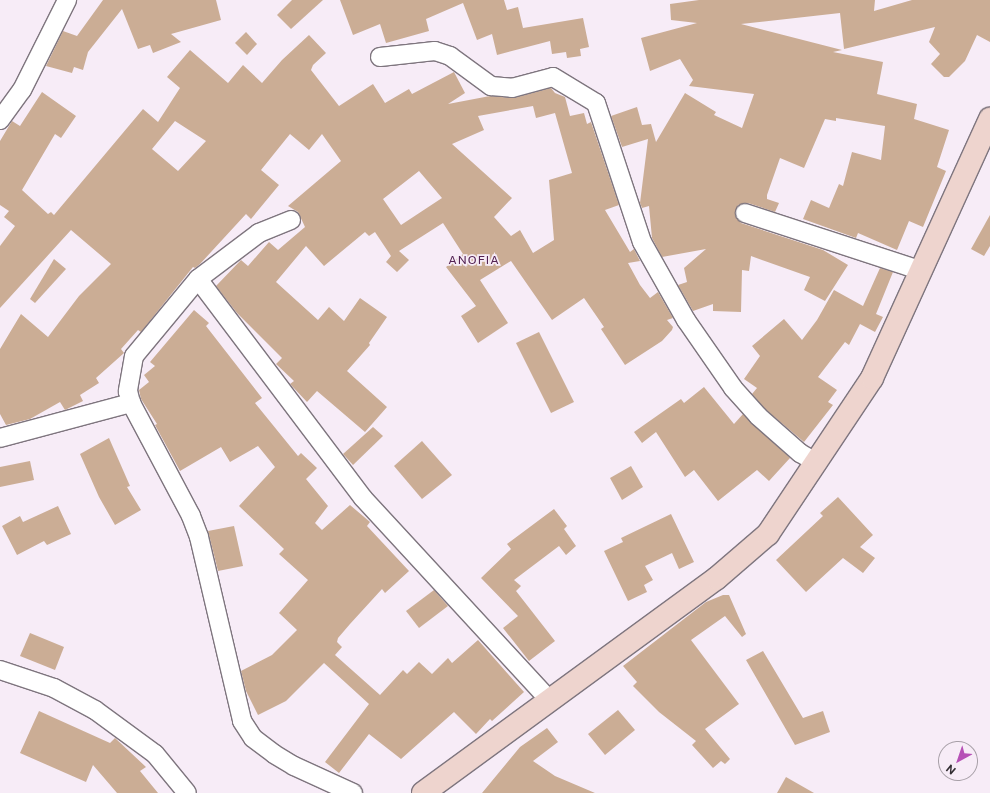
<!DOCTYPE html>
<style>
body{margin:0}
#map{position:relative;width:990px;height:793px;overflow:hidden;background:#f7ecf7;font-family:"Public Sans",sans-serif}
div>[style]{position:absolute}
.building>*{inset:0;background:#cbad95}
.roads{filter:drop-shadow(1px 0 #7e757e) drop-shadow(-1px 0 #7e757e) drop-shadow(0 1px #7e757e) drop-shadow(0 -1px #7e757e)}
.minor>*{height:18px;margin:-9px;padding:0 9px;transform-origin:9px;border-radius:9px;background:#fff}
.secondary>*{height:22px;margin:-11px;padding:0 11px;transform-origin:11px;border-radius:11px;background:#eed4ce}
span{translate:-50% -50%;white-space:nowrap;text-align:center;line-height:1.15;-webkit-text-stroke:3.5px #f7ecf7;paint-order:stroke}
.quarter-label{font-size:12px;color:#532253;letter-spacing:1px}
.north{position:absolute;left:938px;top:741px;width:40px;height:40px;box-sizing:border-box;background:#f7ecf7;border:1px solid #a8a0a8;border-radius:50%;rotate:220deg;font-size:11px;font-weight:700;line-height:16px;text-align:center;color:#312d31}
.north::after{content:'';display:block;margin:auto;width:14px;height:18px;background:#b651b6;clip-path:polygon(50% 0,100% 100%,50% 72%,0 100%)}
</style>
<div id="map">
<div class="building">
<div style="clip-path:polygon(103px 0,216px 0,221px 20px,171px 34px,181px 42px,153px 53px,150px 45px,138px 49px,122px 9px,88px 52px,83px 70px,74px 67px,72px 73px,46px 66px,63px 31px,77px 36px)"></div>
<div style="clip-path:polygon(292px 0,323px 0,291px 29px,277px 15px)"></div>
<div style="clip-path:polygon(340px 0,504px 0,507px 10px,518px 7px,523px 28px,583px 18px,589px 47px,580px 49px,581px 56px,567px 58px,566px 52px,552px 54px,550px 41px,497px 55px,492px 34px,477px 40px,463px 3px,426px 19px,429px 31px,386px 43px,380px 24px,353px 35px)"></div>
<div style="clip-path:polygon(699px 0,875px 0,874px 11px,912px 0,990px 0,990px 42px,977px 35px,965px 61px,949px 77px,944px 77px,931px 64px,940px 54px,929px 42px,935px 27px,844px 49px,840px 13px,741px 24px,842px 50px,833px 52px,883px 62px,877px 94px,917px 104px,914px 119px,949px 130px,937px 167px,946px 171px,923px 227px,909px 221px,897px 250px,858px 233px,856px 238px,803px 219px,811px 200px,829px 208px,839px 184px,843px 186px,852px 152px,881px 160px,885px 126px,836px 118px,836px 121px,825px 119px,804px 168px,780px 158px,767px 195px,767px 199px,779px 203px,775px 212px,748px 203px,738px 205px,735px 215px,741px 223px,823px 250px,848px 265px,825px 301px,804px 290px,810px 277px,751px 256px,749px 271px,742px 270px,741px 312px,713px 311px,713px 304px,693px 311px,678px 285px,687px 282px,684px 268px,706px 249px,662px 257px,652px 238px,649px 206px,642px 208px,640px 203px,648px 139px,622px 147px,611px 116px,637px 107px,642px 125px,651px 124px,656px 142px,685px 93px,716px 112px,714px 115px,742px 128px,754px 94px,689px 86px,693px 80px,680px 59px,650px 71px,641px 38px,697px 23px,671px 20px,670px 4px)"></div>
<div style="clip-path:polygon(246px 32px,257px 44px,247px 55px,235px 43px)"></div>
<div style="clip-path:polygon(evenodd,309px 35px,326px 53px,313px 65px,311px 70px,339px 106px,373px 84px,385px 103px,409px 89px,412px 94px,454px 72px,465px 93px,448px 104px,490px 96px,514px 98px,551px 88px,555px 93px,565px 97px,570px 116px,584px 113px,587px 124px,591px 122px,619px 205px,605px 210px,630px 252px,634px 249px,640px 261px,628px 263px,640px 285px,650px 298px,658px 292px,673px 318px,667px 320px,673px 327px,672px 330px,662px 341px,625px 365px,601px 329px,604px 327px,584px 298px,552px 320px,511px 261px,480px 280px,508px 323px,478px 343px,461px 316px,476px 306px,446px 267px,463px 254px,443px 223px,399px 251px,409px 260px,397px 272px,386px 262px,391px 256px,375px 232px,369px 236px,365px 232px,324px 266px,306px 246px,276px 282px,318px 320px,329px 307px,344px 321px,360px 298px,387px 317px,369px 343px,370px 345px,347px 371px,387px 407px,365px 432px,317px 391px,307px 402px,290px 384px,294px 381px,276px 364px,282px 358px,237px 313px,216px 286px,241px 260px,248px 266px,269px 242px,278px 250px,305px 227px,298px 212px,288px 206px,341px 161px,322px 134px,309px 150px,290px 134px,261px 170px,279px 185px,251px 219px,246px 214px,200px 264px,195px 268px,193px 267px,141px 332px,138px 330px,121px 349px,124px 353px,96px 378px,99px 383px,80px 395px,83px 401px,65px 410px,60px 402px,30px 419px,6px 425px,0 414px,0 349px,21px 314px,48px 337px,79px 296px,111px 264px,71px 230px,0 308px,0 246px,15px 226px,4px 217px,9px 211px,0 205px,0 141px,12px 121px,20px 126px,42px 92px,76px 116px,61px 138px,55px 134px,22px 190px,48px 214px,51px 212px,54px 215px,143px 109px,158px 122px,180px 88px,167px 77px,190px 50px,228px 83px,243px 65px,262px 83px,282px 60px,309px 35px,533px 106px,536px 118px,555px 113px,572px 173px,549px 180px,554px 240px,533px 253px,520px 230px,511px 236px,494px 217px,512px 198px,452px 144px,484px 130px,478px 116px,533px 106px,309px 35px,175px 121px,206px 141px,178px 171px,152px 149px,175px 121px,309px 35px,419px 171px,442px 198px,401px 225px,383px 199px,419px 171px)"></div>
<div style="clip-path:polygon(990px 215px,990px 246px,984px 256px,971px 249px)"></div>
<div style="clip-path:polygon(54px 259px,66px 269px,35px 303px,30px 299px)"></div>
<div style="clip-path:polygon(880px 268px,893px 272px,876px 314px,883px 317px,875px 332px,860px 324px,849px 345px,845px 342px,818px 377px,837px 390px,828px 402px,833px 405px,804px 442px,765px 409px,752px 394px,757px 388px,744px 379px,760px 356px,752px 346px,784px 319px,802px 340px,817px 320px,834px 290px,863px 306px)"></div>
<div style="clip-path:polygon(194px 310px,209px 323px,206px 326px,262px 398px,255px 403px,298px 456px,301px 453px,317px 468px,306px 479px,328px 506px,315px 523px,322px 530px,350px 505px,370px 522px,367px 526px,409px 571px,385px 593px,382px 589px,350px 624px,338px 638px,337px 642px,342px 647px,335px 655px,380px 695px,403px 670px,407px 674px,419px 662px,432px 674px,448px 658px,452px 663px,478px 640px,524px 692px,492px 721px,490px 719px,476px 734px,454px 712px,401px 759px,369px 734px,339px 773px,325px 762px,369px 704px,324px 663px,286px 701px,258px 715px,246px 691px,241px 671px,272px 655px,297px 630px,279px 613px,308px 580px,279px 554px,284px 549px,239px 506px,275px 467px,258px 446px,230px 462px,221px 447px,180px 471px,155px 425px,157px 424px,141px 399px,139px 390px,149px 382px,144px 375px,155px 366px,150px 362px)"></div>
<div style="clip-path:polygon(539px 332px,574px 402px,551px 413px,516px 343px)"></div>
<div style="clip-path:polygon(704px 387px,734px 424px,743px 414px,790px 458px,769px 481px,757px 470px,718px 501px,694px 470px,685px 477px,656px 432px,642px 443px,634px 432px,681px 399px,684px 403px)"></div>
<div style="clip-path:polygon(373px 427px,383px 436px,353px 465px,343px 454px)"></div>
<div style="clip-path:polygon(109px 438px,130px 486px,127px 487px,141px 510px,115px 525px,99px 497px,80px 454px)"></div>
<div style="clip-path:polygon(422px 441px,452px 475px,422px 499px,394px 466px)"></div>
<div style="clip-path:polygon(30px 461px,34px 480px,0 487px,0 467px)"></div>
<div style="clip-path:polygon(631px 466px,643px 487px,622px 500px,610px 478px)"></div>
<div style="clip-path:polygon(838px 497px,873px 535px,860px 547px,875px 558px,863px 573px,843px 558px,806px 592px,776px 560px,823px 516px,820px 513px)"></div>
<div style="clip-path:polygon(58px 506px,71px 534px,47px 545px,44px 541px,17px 555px,2px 526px,20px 516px,23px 522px)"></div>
<div style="clip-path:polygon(554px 509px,567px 526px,564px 529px,576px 546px,566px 555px,559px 546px,514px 580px,521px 586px,516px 591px,555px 641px,529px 661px,503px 628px,518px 616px,481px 578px,511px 549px,507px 544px)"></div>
<div style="clip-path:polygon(671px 514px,694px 562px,679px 569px,672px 553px,645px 566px,653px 580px,644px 585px,647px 592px,628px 601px,604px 551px,623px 542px,621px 538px)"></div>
<div style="clip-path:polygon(234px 526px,243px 566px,218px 571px,208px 531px)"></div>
<div style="clip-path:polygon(434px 590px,448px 606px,419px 628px,406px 611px)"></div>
<div style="clip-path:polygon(723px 595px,729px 595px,746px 634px,742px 637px,725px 616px,691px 640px,739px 704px,705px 729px,730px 759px,725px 764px,721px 761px,713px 768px,692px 745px,696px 741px,659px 712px,633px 686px,637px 682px,623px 666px,706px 602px)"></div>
<div style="clip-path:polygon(30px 633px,64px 647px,55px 670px,20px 656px)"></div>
<div style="clip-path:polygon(763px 651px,803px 718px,823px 711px,830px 732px,795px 745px,746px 660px)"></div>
<div style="clip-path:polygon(618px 710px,635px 730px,605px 755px,588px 734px)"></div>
<div style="clip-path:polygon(39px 711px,110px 743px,115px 738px,146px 767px,140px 771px,158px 793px,117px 793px,93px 765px,86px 782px,20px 753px)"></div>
<div style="clip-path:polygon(547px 728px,558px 742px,533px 761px,555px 776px,595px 793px,482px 793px,520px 747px)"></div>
<div style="clip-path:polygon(786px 777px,814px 793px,777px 793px)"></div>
</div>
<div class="roads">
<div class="minor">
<div style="left:380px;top:57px;width:55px;rotate:-6.2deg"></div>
<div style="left:435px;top:51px;width:16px;rotate:18deg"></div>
<div style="left:450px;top:56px;width:51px;rotate:36.2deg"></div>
<div style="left:491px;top:86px;width:21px;rotate:5deg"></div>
<div style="left:512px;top:88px;width:42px;rotate:-15deg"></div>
<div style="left:553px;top:77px;width:50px;rotate:31.2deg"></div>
<div style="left:596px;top:103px;width:146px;rotate:71.7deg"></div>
<div style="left:642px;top:242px;width:90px;rotate:60.6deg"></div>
<div style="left:686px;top:320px;width:83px;rotate:55.3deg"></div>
<div style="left:733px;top:388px;width:38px;rotate:48deg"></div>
<div style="left:758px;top:416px;width:56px;rotate:41.4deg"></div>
<div style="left:800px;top:453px;width:20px;rotate:30deg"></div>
<div style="left:0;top:120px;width:37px;rotate:-54deg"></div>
<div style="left:22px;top:90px;width:101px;rotate:-63.4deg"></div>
<div style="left:745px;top:213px;width:186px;rotate:18.1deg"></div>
<div style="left:291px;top:220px;width:35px;rotate:158deg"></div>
<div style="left:259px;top:233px;width:76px;rotate:143deg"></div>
<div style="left:198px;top:279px;width:100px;rotate:129.7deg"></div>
<div style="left:134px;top:356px;width:36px;rotate:100deg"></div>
<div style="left:128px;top:391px;width:12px;rotate:76deg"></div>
<div style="left:131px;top:403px;width:128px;rotate:62deg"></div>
<div style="left:191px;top:516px;width:22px;rotate:69deg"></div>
<div style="left:199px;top:537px;width:189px;rotate:76.8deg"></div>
<div style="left:242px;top:721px;width:20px;rotate:57deg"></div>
<div style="left:253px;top:738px;width:26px;rotate:37deg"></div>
<div style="left:274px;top:754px;width:23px;rotate:31deg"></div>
<div style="left:294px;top:766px;width:65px;rotate:24.6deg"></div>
<div style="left:198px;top:279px;width:274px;rotate:53deg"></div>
<div style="left:363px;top:498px;width:276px;rotate:47.3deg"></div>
<div style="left:0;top:438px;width:136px;rotate:-15deg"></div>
<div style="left:0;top:670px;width:57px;rotate:18.4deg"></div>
<div style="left:54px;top:688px;width:47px;rotate:28.2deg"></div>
<div style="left:95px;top:710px;width:74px;rotate:36.3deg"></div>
<div style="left:155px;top:754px;width:50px;rotate:50.6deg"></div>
</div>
<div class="secondary">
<div style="left:423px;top:793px;width:364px;rotate:-36.2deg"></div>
<div style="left:717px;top:578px;width:67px;rotate:-40.8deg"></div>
<div style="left:768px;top:534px;width:187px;rotate:-56.3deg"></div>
<div style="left:872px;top:378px;width:285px;rotate:-65.5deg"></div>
</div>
</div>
<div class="quarter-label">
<span style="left:474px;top:261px">ANOFIA</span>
</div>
<div class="north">N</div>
</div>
